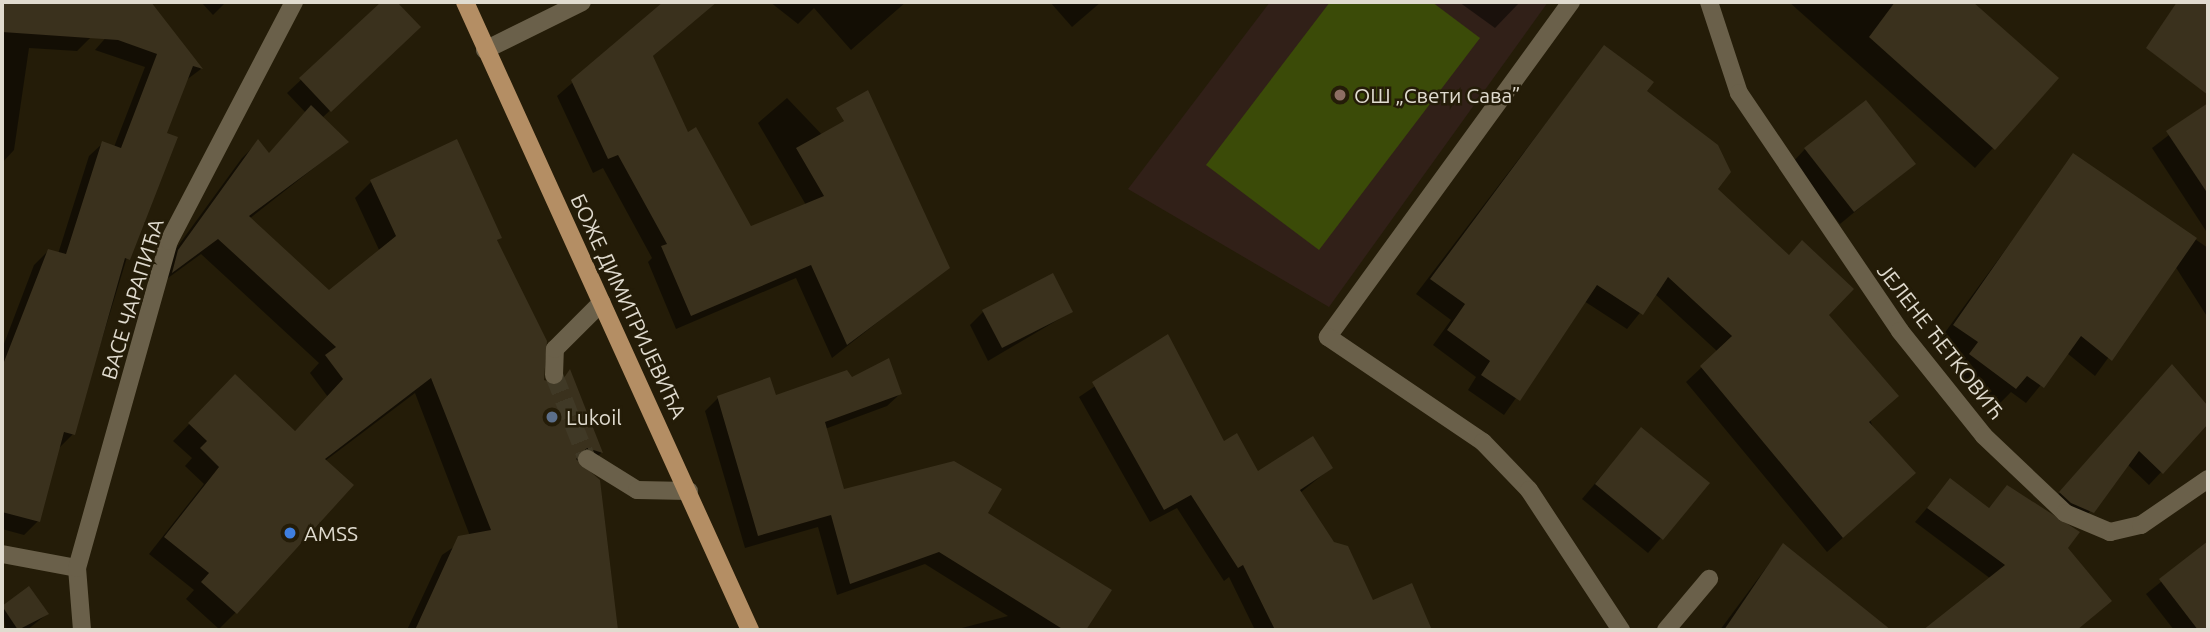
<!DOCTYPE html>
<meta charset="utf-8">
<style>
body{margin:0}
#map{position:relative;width:2210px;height:632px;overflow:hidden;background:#241c08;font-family:Ubuntu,sans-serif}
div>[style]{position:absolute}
.education>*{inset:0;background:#312018}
.green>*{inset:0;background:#3b4b08}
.shadow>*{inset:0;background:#0007}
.building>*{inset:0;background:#3a311d}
.minor-tunnel>*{height:18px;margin-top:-9px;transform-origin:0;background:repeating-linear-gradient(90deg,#403926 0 18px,transparent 0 27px)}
.minor>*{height:18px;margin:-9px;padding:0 9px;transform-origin:9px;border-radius:9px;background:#6a604a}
.major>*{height:18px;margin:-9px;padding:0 9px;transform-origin:9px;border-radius:9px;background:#b48e64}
.dots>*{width:19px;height:19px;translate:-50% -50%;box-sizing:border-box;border:4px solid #241c08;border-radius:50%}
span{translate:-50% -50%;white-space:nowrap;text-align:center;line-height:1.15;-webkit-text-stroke:5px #241c08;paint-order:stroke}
.poi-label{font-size:21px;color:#e0dbcf}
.left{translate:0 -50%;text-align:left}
.street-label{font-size:21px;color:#e0dbcf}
.frame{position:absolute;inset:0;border:4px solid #e0dbcf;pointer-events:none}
</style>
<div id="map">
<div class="education">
<div style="clip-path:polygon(1270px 2px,1548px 2px,1329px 307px,1128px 189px)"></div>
</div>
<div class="green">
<div style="clip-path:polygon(1330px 2px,1432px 2px,1480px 38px,1319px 250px,1206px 165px)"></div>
</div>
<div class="shadow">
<div style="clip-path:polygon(2px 2px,93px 2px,91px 37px,77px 51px,29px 48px,14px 150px,2px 163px)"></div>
<div style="clip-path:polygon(137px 2px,149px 2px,201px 69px,185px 81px,165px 133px,73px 434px,59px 448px,38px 521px,24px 535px,2px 529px,2px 349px,34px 265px,48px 251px,58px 254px,89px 156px,103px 143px,114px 147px,145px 67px,95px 50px)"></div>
<div style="clip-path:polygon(201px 2px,226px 2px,213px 15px)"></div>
<div style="clip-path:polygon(384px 2px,395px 2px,419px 27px,322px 118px,347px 142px,249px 219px,329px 292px,380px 252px,355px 198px,371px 182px,500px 238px,495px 242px,542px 381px,555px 386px,570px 372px,601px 453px,585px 469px,598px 481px,616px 630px,407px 630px,442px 555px,470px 536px,415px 393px,325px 461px,236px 612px,219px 629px,186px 599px,194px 590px,149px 554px,204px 484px,185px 466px,192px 458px,173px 441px,219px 393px,294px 432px,328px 397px,310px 373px,319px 363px,201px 254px,157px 286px,162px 268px,242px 158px,258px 142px,268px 155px,306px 113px,287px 93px)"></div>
<div style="clip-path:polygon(666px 2px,708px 7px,652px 57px,687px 134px,750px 229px,806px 205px,758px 123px,787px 98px,948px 267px,832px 358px,796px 278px,676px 329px,648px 262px,652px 258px,603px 168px,593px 173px,557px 96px)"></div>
<div style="clip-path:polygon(770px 2px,906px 2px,851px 50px,814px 8px,798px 24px)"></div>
<div style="clip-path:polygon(1050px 2px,1101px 2px,1072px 27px)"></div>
<div style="clip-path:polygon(1459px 2px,1520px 2px,1495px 28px)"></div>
<div style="clip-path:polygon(1789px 2px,1971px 2px,2056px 78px,1975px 168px)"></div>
<div style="clip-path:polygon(1604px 47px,1716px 189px,1827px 315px,1898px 488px,1827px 552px,1686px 382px,1718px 352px,1655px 294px,1627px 329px,1584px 301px,1504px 415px,1468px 390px,1476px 377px,1433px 345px,1451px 320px,1416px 294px)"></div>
<div style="clip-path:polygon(2208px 105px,2208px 234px,2152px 148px)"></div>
<div style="clip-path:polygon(1805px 149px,1913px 164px,1840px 224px,1792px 163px)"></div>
<div style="clip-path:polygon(2074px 156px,2208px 248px,2208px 318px,2175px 266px,2095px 376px,2067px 353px,2026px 403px,2011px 392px,1999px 404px,1954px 371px,1963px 359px,1938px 342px)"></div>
<div style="clip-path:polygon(984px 311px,1071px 312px,988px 361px,970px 325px)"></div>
<div style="clip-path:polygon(1168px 337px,1223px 443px,1257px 474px,1331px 468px,1300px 493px,1372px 603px,1411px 586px,1430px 630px,1255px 630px,1229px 577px,1224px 581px,1177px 508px,1150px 522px,1079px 397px)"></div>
<div style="clip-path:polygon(2172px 366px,2208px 407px,2208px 422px,2149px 485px,2127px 464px,2080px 524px,2049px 505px)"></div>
<div style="clip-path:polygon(851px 380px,900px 394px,887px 406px,825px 429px,843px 491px,985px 514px,1110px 590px,1084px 630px,954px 630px,1008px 616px,925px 564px,837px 595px,818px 527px,745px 548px,705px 411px,718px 398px,775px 397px)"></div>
<div style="clip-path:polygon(1641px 429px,1708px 483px,1648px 553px,1582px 499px)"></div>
<div style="clip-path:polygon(1950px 481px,1988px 509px,2007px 487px,2078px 563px,2017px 630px,1925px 630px,1991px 579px,1915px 522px)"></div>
<div style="clip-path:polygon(2208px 544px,2208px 630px,2174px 630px,2146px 594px)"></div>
<div style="clip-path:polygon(1783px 545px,1881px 630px,1720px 630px)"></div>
<div style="clip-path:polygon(29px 588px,47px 614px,27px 630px,6px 630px,2px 608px)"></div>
</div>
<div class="building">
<div style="clip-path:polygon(2px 2px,151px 2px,203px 69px,193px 66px,167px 133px,178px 137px,130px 260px,125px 258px,75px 435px,64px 432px,40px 522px,2px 512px,2px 367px,48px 249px,66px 254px,102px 141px,121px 148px,157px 54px,118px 40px,2px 32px)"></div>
<div style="clip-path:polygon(381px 2px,397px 2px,421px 27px,331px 112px,299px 78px)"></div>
<div style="clip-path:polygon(663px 2px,717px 2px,653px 56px,688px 132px,696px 127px,751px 226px,824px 196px,796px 148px,844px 121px,836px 108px,868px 90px,950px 268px,847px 345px,811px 265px,691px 316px,661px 246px,667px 244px,618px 155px,608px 159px,571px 80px)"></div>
<div style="clip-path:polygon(1895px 2px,1973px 2px,2059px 78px,1995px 150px,1869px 37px)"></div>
<div style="clip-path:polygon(2177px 2px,2208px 2px,2208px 95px,2146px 48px)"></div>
<div style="clip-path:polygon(1604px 45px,1654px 82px,1647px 91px,1718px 145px,1731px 172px,1718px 189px,1789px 255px,1802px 240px,1854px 289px,1829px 315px,1899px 396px,1869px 422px,1916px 473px,1843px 538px,1700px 366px,1732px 336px,1668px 277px,1643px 315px,1597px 285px,1520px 401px,1481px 375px,1490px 361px,1447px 330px,1465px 304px,1430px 279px)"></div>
<div style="clip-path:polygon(1866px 100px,1916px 164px,1854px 212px,1804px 148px)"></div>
<div style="clip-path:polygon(2208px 103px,2208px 194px,2166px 131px)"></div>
<div style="clip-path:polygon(311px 105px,349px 142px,249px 216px,329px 290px,396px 236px,370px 180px,457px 139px,502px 238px,497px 240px,547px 341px,544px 380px,559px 385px,570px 369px,603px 453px,587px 448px,576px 459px,600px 480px,618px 630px,415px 630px,458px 536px,491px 530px,431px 378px,325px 459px,354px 485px,237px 614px,201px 582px,209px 573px,164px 537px,219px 467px,200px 448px,207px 441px,188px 423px,235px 374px,295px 431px,343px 379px,325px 355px,336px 347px,218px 239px,172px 273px,178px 250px,258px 139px,269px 153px)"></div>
<div style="clip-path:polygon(2073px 153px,2197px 238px,2112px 361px,2081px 336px,2044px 388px,2027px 376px,2016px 389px,1969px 354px,1978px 342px,1953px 325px)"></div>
<div style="clip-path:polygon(1053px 273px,1073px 312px,1002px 348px,982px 310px)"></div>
<div style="clip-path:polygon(1168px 334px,1224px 441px,1237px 433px,1258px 471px,1313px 436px,1333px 468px,1300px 490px,1334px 542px,1348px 546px,1373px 600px,1412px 583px,1432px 630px,1275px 630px,1243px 565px,1238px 568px,1191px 495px,1164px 510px,1092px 382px)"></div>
<div style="clip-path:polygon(889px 358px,902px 394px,825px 422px,844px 489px,954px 461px,1002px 489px,988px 513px,1112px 590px,1086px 630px,1064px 630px,939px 552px,850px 584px,831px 515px,758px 536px,717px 396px,770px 377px,776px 395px,847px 370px,852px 377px)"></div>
<div style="clip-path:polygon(2172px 364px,2208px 406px,2208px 424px,2163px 474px,2139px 451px,2094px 513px,2071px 503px,2059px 492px)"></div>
<div style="clip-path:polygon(1641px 427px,1710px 483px,1663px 540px,1595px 484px)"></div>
<div style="clip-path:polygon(1950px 478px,1989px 508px,2007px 485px,2080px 532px,2068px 548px,2112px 601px,2077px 630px,1923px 630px,2005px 565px,1927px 508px)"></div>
<div style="clip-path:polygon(2208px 541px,2208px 630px,2198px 630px,2159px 579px)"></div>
<div style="clip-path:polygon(1783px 543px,1891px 630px,1724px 630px)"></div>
<div style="clip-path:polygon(29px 586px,49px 614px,18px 630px,2px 606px)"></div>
</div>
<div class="minor-tunnel">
<div style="left:554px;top:375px;width:90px;rotate:68.6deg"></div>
</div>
<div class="minor">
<div style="left:1571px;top:2px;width:414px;rotate:126deg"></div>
<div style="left:1328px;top:337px;width:187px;rotate:34.1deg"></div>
<div style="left:1483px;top:442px;width:66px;rotate:46.2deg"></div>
<div style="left:1529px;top:490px;width:168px;rotate:56.7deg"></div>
<div style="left:1709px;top:2px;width:96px;rotate:71.8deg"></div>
<div style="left:1739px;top:93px;width:287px;rotate:55.9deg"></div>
<div style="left:1900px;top:331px;width:134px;rotate:51.3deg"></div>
<div style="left:1984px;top:436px;width:112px;rotate:43.5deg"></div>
<div style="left:2065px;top:513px;width:49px;rotate:22.9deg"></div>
<div style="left:2110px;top:532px;width:32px;rotate:-13deg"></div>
<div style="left:2141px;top:525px;width:81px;rotate:-34.5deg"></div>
<div style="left:485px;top:50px;width:108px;rotate:-26.3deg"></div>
<div style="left:554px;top:375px;width:26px;rotate:-88deg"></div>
<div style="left:555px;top:349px;width:66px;rotate:-45deg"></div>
<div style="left:587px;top:459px;width:59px;rotate:31.8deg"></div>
<div style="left:637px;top:490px;width:52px;rotate:1.1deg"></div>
<div style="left:2px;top:554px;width:76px;rotate:10.6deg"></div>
<div style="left:82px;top:630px;width:62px;rotate:-94.6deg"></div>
<div style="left:77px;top:568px;width:340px;rotate:-74.3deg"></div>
<div style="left:169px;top:241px;width:270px;rotate:-62.4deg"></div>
<div style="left:1666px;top:630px;width:67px;rotate:-49.9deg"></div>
</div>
<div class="major">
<div style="left:465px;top:2px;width:690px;rotate:65.59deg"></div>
</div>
<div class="dots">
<div style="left:1340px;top:95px;background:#8d6e63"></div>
<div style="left:552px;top:417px;background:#5c6f8a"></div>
<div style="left:290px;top:533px;background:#3f7fe0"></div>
</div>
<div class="poi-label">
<span class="left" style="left:1354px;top:95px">ОШ „Свети Сава”</span>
<span class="left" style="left:566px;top:417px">Lukoil</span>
<span class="left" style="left:304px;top:533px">AMSS</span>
</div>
<div class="street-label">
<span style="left:132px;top:299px;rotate:-73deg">ВАСЕ ЧАРАПИЋА</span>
<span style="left:629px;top:306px;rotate:65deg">БОЖЕ ДИМИТРИЈЕВИЋА</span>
<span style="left:1941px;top:341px;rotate:52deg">ЈЕЛЕНЕ ЋЕТКОВИЋ</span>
</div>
<div class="frame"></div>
</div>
